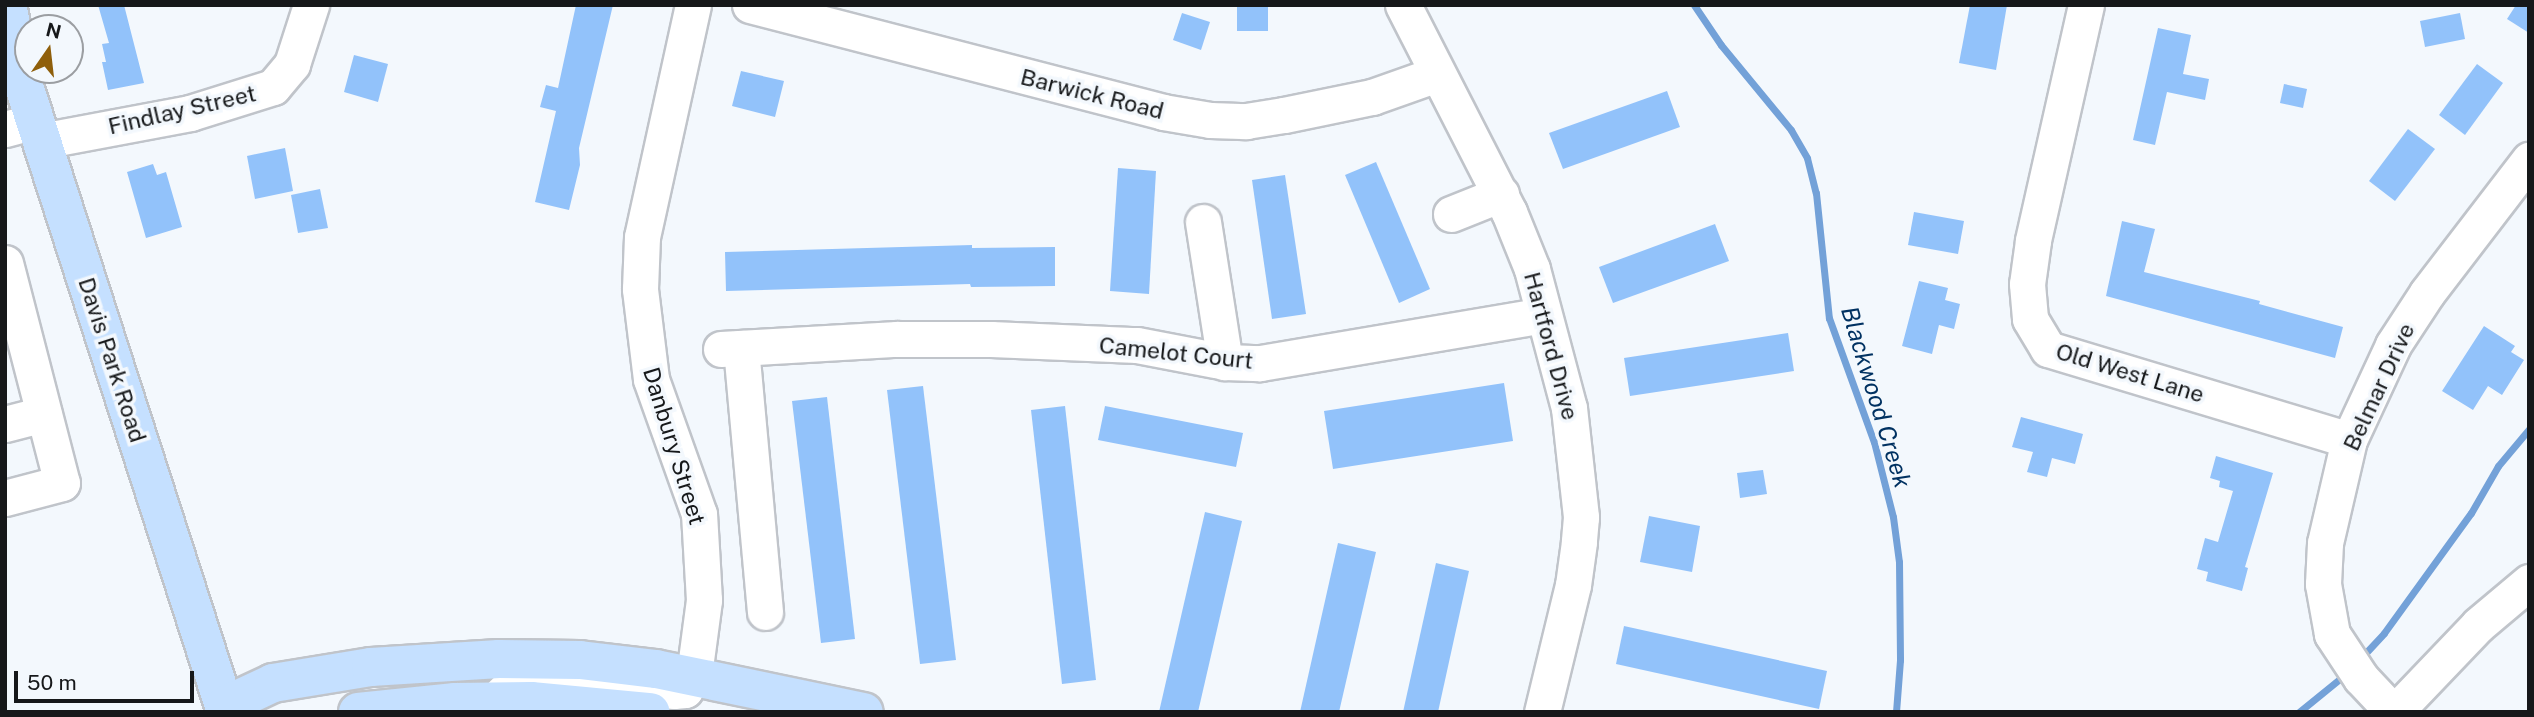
<!DOCTYPE html>
<style>
body{margin:0}
#map{position:relative;width:2534px;height:717px;overflow:hidden;background:#f3f8fd;font-family:"Public Sans",sans-serif}
div>[style]{position:absolute}
.stream>*{height:7px;margin:-3.5px;padding:0 3.5px;transform-origin:3.5px;border-radius:3.5px;background:#73a1d8}
.building>*{inset:0;background:#92c2fa}
.roads{filter:drop-shadow(2px 0 #c0c4ca) drop-shadow(-2px 0 #c0c4ca) drop-shadow(0 2px #c0c4ca) drop-shadow(0 -2px #c0c4ca)}
.minor>*{height:35px;margin:-17.5px;padding:0 17.5px;transform-origin:17.5px;border-radius:17.5px;background:#fff}
.major>*{height:38px;margin:-19px;padding:0 19px;transform-origin:19px;border-radius:19px;background:#c5e0ff}
span{translate:-50% -50%;white-space:nowrap;text-align:center;line-height:1.15;-webkit-text-stroke:7px #f3f8fd;paint-order:stroke}
.street-label{font-size:23px;color:#16181a}
.water-label{font-size:24px;color:#003161;font-style:italic}
.frame{position:absolute;inset:0;border:7px solid #16181a;pointer-events:none}
.north{position:absolute;left:14px;top:14px;width:70px;height:70px;box-sizing:border-box;background:#f3f8fd;border:2px solid #9b9ea2;border-radius:50%;rotate:14deg;font-size:19px;font-weight:700;line-height:28px;text-align:center;color:#16181a}
.north::after{content:'';display:block;margin:auto;width:24px;height:32px;background:#8f5f0b;clip-path:polygon(50% 0,100% 100%,50% 72%,0 100%)}
.scale{position:absolute;left:14px;top:671px;width:180px;height:32px;box-sizing:border-box;border:4px solid #16181a;border-top:0;padding-left:9px;font-size:21px;line-height:24px;white-space:nowrap;color:#16181a;-webkit-text-stroke:5px #f3f8fd;paint-order:stroke}
</style>
<div id="map">
<div class="stream">
<div style="left:1694px;top:5px;width:48px;rotate:56deg"></div>
<div style="left:1721px;top:45px;width:110px;rotate:50.5deg"></div>
<div style="left:1791px;top:130px;width:32px;rotate:60deg"></div>
<div style="left:1807px;top:158px;width:36px;rotate:76deg"></div>
<div style="left:1816px;top:193px;width:126px;rotate:84.1deg"></div>
<div style="left:1829px;top:318px;width:132px;rotate:70.1deg"></div>
<div style="left:1874px;top:442px;width:77px;rotate:75.8deg"></div>
<div style="left:1893px;top:517px;width:45px;rotate:82.4deg"></div>
<div style="left:1899px;top:562px;width:98px;rotate:89.4deg"></div>
<div style="left:1900px;top:660px;width:52px;rotate:94.4deg"></div>
<div style="left:2360px;top:659px;width:35px;rotate:-47deg"></div>
<div style="left:2384px;top:633px;width:148px;rotate:-54.1deg"></div>
<div style="left:2471px;top:513px;width:54px;rotate:-60.1deg"></div>
<div style="left:2498px;top:466px;width:48px;rotate:-50deg"></div>
<div style="left:2299px;top:712px;width:62px;rotate:-39.1deg"></div>
</div>
<div class="building">
<div style="clip-path:polygon(98px 5px,124px 5px,144px 83px,108px 90px,102px 62px,106px 62px,102px 44px,109px 43px)"></div>
<div style="clip-path:polygon(576px 5px,613px 5px,579px 148px,580px 165px,569px 210px,535px 202px,556px 111px,540px 107px,546px 85px,558px 88px)"></div>
<div style="clip-path:polygon(1237px 5px,1268px 5px,1268px 31px,1237px 31px)"></div>
<div style="clip-path:polygon(1970px 5px,2007px 5px,1996px 70px,1959px 63px)"></div>
<div style="clip-path:polygon(2516px 5px,2529px 5px,2529px 33px,2507px 19px)"></div>
<div style="clip-path:polygon(1182px 13px,1210px 22px,1201px 50px,1173px 40px)"></div>
<div style="clip-path:polygon(2460px 13px,2465px 39px,2425px 47px,2420px 21px)"></div>
<div style="clip-path:polygon(2158px 28px,2191px 35px,2183px 74px,2209px 79px,2205px 100px,2167px 92px,2155px 145px,2133px 140px)"></div>
<div style="clip-path:polygon(354px 55px,388px 64px,378px 102px,344px 92px)"></div>
<div style="clip-path:polygon(2477px 64px,2503px 83px,2465px 135px,2439px 115px)"></div>
<div style="clip-path:polygon(741px 71px,784px 81px,775px 117px,732px 106px)"></div>
<div style="clip-path:polygon(2284px 84px,2307px 89px,2303px 108px,2280px 103px)"></div>
<div style="clip-path:polygon(1667px 91px,1680px 127px,1563px 169px,1549px 133px)"></div>
<div style="clip-path:polygon(2408px 129px,2435px 149px,2395px 201px,2369px 181px)"></div>
<div style="clip-path:polygon(285px 148px,293px 191px,255px 199px,247px 156px)"></div>
<div style="clip-path:polygon(1376px 162px,1430px 289px,1399px 303px,1345px 175px)"></div>
<div style="clip-path:polygon(153px 164px,157px 175px,166px 172px,182px 227px,146px 238px,127px 172px)"></div>
<div style="clip-path:polygon(1118px 168px,1156px 171px,1149px 294px,1110px 291px)"></div>
<div style="clip-path:polygon(1285px 175px,1306px 314px,1272px 319px,1252px 180px)"></div>
<div style="clip-path:polygon(320px 189px,328px 228px,298px 233px,291px 195px)"></div>
<div style="clip-path:polygon(1914px 212px,1964px 221px,1958px 254px,1908px 245px)"></div>
<div style="clip-path:polygon(2122px 221px,2155px 229px,2144px 272px,2260px 301px,2259px 304px,2343px 327px,2335px 358px,2106px 296px)"></div>
<div style="clip-path:polygon(1715px 224px,1729px 261px,1613px 303px,1599px 267px)"></div>
<div style="clip-path:polygon(972px 245px,972px 248px,1055px 247px,1055px 286px,971px 287px,970px 284px,726px 291px,725px 252px)"></div>
<div style="clip-path:polygon(1919px 281px,1948px 288px,1945px 300px,1960px 304px,1954px 329px,1939px 325px,1932px 354px,1902px 346px)"></div>
<div style="clip-path:polygon(2484px 326px,2515px 346px,2511px 352px,2524px 360px,2502px 395px,2488px 386px,2473px 410px,2442px 391px)"></div>
<div style="clip-path:polygon(1788px 333px,1794px 371px,1630px 396px,1624px 358px)"></div>
<div style="clip-path:polygon(1504px 383px,1513px 441px,1333px 469px,1324px 411px)"></div>
<div style="clip-path:polygon(923px 386px,956px 660px,920px 664px,887px 390px)"></div>
<div style="clip-path:polygon(827px 397px,855px 639px,821px 643px,792px 401px)"></div>
<div style="clip-path:polygon(1065px 406px,1096px 680px,1062px 684px,1031px 410px)"></div>
<div style="clip-path:polygon(1105px 406px,1243px 433px,1236px 467px,1098px 440px)"></div>
<div style="clip-path:polygon(2021px 417px,2083px 434px,2075px 464px,2052px 458px,2047px 477px,2027px 472px,2033px 452px,2012px 447px)"></div>
<div style="clip-path:polygon(2216px 456px,2273px 473px,2245px 567px,2248px 568px,2242px 591px,2206px 581px,2208px 572px,2197px 569px,2205px 538px,2218px 542px,2233px 491px,2219px 487px,2220px 481px,2210px 478px)"></div>
<div style="clip-path:polygon(1763px 470px,1767px 494px,1740px 498px,1737px 473px)"></div>
<div style="clip-path:polygon(1205px 512px,1242px 521px,1198px 712px,1159px 712px)"></div>
<div style="clip-path:polygon(1649px 516px,1700px 526px,1692px 572px,1640px 562px)"></div>
<div style="clip-path:polygon(1338px 543px,1376px 552px,1339px 712px,1300px 712px)"></div>
<div style="clip-path:polygon(1436px 563px,1469px 571px,1438px 712px,1403px 712px)"></div>
<div style="clip-path:polygon(1624px 626px,1827px 671px,1819px 709px,1616px 664px)"></div>
</div>
<div class="roads">
<div class="minor">
<div style="left:750px;top:5px;width:427px;rotate:14.5deg"></div>
<div style="left:1163px;top:112px;width:48px;rotate:9.7deg"></div>
<div style="left:1210px;top:120px;width:36px;rotate:2deg"></div>
<div style="left:1246px;top:121px;width:38px;rotate:-9deg"></div>
<div style="left:1284px;top:115px;width:90px;rotate:-11.6deg"></div>
<div style="left:1372px;top:97px;width:69px;rotate:-19.5deg"></div>
<div style="left:1403px;top:5px;width:233px;rotate:62.9deg"></div>
<div style="left:1509px;top:212px;width:61px;rotate:68deg"></div>
<div style="left:1532px;top:269px;width:144px;rotate:75.1deg"></div>
<div style="left:1569px;top:408px;width:110px;rotate:83.7deg"></div>
<div style="left:1581px;top:517px;width:25px;rotate:95deg"></div>
<div style="left:1579px;top:542px;width:43px;rotate:97.9deg"></div>
<div style="left:1573px;top:585px;width:131px;rotate:103.7deg"></div>
<div style="left:2086px;top:5px;width:242px;rotate:102.7deg"></div>
<div style="left:2033px;top:241px;width:43px;rotate:97.9deg"></div>
<div style="left:2027px;top:284px;width:35px;rotate:85deg"></div>
<div style="left:2030px;top:319px;width:35px;rotate:59deg"></div>
<div style="left:2048px;top:349px;width:314px;rotate:16.8deg"></div>
<div style="left:5px;top:129px;width:31px;rotate:-15deg"></div>
<div style="left:41px;top:141px;width:152px;rotate:-10.6deg"></div>
<div style="left:190px;top:113px;width:87px;rotate:-17.4deg"></div>
<div style="left:273px;top:87px;width:30px;rotate:-50deg"></div>
<div style="left:292px;top:64px;width:62px;rotate:-72.1deg"></div>
<div style="left:1451px;top:214px;width:54px;rotate:-21.8deg"></div>
<div style="left:1203px;top:222px;width:142px;rotate:81.1deg"></div>
<div style="left:5px;top:263px;width:227px;rotate:75.5deg"></div>
<div style="left:62px;top:483px;width:59px;rotate:165.3deg"></div>
<div style="left:741px;top:348px;width:265px;rotate:84.8deg"></div>
<div style="left:721px;top:349px;width:176px;rotate:-3.3deg"></div>
<div style="left:897px;top:339px;width:94px"></div>
<div style="left:991px;top:339px;width:146px;rotate:2.4deg"></div>
<div style="left:1137px;top:345px;width:90px;rotate:10.9deg"></div>
<div style="left:1225px;top:362px;width:35px;rotate:2deg"></div>
<div style="left:1260px;top:363px;width:287px;rotate:-9.6deg"></div>
<div style="left:5px;top:424px;width:40px;rotate:-14.4deg"></div>
<div style="left:494px;top:701px;width:28px;rotate:-44deg"></div>
<div style="left:514px;top:682px;width:15px;rotate:-8deg"></div>
<div style="left:529px;top:680px;width:145px;rotate:4.3deg"></div>
<div style="left:674px;top:691px;width:11px;rotate:-5deg"></div>
<div style="left:685px;top:690px;width:17px;rotate:-59deg"></div>
<div style="left:694px;top:675px;width:76px;rotate:-82.4deg"></div>
<div style="left:704px;top:600px;width:86px;rotate:-93.3deg"></div>
<div style="left:699px;top:514px;width:143px;rotate:-109.6deg"></div>
<div style="left:651px;top:379px;width:91px;rotate:-97deg"></div>
<div style="left:640px;top:289px;width:52px;rotate:-87.8deg"></div>
<div style="left:642px;top:237px;width:238px;rotate:-77.6deg"></div>
<div style="left:2393px;top:712px;width:47px;rotate:-133.3deg"></div>
<div style="left:2361px;top:678px;width:53px;rotate:-123.4deg"></div>
<div style="left:2332px;top:634px;width:51px;rotate:-100.2deg"></div>
<div style="left:2323px;top:584px;width:41px;rotate:-87.2deg"></div>
<div style="left:2325px;top:543px;width:106px;rotate:-76.9deg"></div>
<div style="left:2349px;top:440px;width:105px;rotate:-65.1deg"></div>
<div style="left:2393px;top:345px;width:62px;rotate:-56.8deg"></div>
<div style="left:2427px;top:293px;width:168px;rotate:-52.5deg"></div>
<div style="left:2395px;top:712px;width:120px;rotate:-46.3deg"></div>
<div style="left:2478px;top:625px;width:67px;rotate:-40.1deg"></div>
</div>
<div class="major">
<div style="left:7px;top:5px;width:80px;rotate:78.4deg"></div>
<div style="left:23px;top:83px;width:661px;rotate:72.11deg"></div>
<div style="left:224px;top:706px;width:54px;rotate:-25.1deg"></div>
<div style="left:273px;top:683px;width:99px;rotate:-9.3deg"></div>
<div style="left:371px;top:667px;width:128px;rotate:-3.6deg"></div>
<div style="left:499px;top:659px;width:81px;rotate:0.7deg"></div>
<div style="left:580px;top:660px;width:77px;rotate:6.8deg"></div>
<div style="left:656px;top:669px;width:212px;rotate:11.7deg"></div>
<div style="left:358px;top:712px;width:98px;rotate:-5.9deg"></div>
<div style="left:455px;top:702px;width:76px;rotate:-0.8deg"></div>
<div style="left:531px;top:701px;width:120px;rotate:5.3deg"></div>
</div>
</div>
<div class="street-label">
<span style="left:1092px;top:94px;rotate:14deg">Barwick Road</span>
<span style="left:182px;top:110px;rotate:-13deg">Findlay Street</span>
<span style="left:1551px;top:346px;rotate:75deg">Hartford Drive</span>
<span style="left:1176px;top:353px;rotate:6deg">Camelot Court</span>
<span style="left:112px;top:360px;rotate:72deg">Davis Park Road</span>
<span style="left:2130px;top:373px;rotate:17deg">Old West Lane</span>
<span style="left:2379px;top:387px;rotate:-65deg">Belmar Drive</span>
<span style="left:674px;top:446px;rotate:73deg">Danbury Street</span>
</div>
<div class="water-label">
<span style="left:1876px;top:397px;rotate:73deg">Blackwood Creek</span>
</div>
<div class="frame"></div>
<div class="north">N</div>
<div class="scale">50 m</div>
</div>
